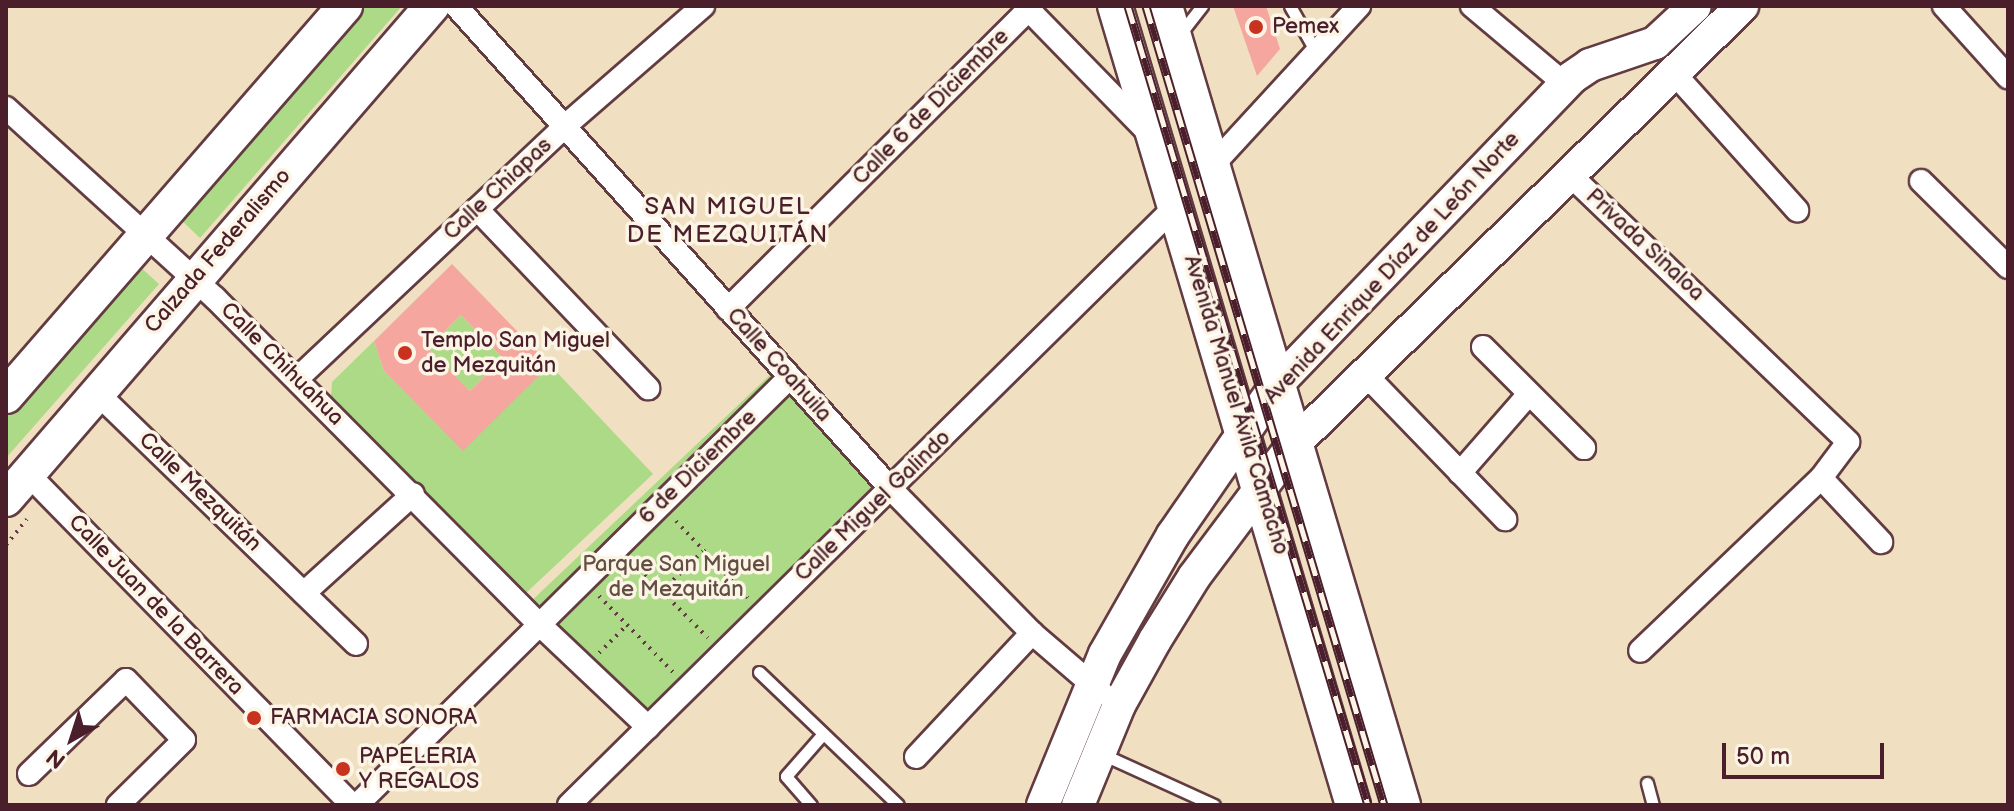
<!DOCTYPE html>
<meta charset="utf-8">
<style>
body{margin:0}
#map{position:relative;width:2014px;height:811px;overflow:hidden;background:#f0e0c1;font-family:"Balsamiq Sans",sans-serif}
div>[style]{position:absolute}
.green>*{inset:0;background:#acda86}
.building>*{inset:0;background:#f5a79f}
.path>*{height:4px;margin-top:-2px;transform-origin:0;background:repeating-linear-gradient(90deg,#633c42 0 2px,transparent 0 8px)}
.roads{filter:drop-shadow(2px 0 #633c42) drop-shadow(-2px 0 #633c42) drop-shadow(0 2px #633c42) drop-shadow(0 -2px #633c42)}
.lane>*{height:11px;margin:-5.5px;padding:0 5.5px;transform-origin:5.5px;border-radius:5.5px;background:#fff}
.street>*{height:22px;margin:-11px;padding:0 11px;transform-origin:11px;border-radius:11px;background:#fff}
.secondary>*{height:32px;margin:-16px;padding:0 16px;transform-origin:16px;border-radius:16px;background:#fff}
.primary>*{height:34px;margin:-17px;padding:0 17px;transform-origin:17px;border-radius:17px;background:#fff}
.rail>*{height:9px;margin-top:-4.5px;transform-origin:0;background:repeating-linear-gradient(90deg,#fcf5e5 0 18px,#4a1f2b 0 36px);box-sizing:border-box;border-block:2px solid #4a1f2b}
.dots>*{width:22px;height:22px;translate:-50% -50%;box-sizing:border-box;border:4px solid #fcf5e5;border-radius:50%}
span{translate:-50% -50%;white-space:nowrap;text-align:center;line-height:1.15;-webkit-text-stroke:7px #fcf5e5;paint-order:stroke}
.poi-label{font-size:22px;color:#4a1f2b}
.left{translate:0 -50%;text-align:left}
.street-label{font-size:22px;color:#4a1f2b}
.park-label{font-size:22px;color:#624e42}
.neighbourhood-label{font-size:24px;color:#4a1f2b;letter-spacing:2px}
.frame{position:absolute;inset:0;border:8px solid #4a1f2b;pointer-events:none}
.north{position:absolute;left:32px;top:699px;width:80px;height:80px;-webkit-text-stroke:6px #fcf5e5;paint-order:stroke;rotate:219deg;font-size:22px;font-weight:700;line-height:32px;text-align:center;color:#4a1f2b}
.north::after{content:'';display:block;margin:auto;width:28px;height:36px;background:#4a1f2b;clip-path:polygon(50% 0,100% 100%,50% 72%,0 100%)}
.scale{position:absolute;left:1722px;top:743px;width:162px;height:36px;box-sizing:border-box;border:4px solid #4a1f2b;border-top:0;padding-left:10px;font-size:24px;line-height:28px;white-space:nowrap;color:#4a1f2b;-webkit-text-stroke:6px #fcf5e5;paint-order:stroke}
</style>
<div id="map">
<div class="green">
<div style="clip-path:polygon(366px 6px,402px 6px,200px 238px,180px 219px)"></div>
<div style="clip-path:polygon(138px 265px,159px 284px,6px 458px,6px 414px)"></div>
<div style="clip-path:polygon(461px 315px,503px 358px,470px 391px,428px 348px)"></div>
<div style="clip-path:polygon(374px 341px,384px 371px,463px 450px,550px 365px,653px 474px,526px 593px,331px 396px,332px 382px)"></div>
<div style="clip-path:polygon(772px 373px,878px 490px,645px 722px,526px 606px)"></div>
</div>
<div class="building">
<div style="clip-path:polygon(1233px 6px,1266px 6px,1280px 49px,1257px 76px)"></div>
<div style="clip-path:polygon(evenodd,452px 264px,550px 365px,463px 451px,384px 371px,374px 341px,452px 264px,461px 315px,503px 358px,470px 391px,428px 348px,461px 315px)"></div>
</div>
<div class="path">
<div style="left:676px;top:521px;width:105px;rotate:46.9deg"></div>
<div style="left:6px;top:545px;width:33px;rotate:-51deg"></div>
<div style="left:634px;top:563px;width:105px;rotate:45.4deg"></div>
<div style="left:662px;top:591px;width:57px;rotate:-44.3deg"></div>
<div style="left:599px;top:596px;width:106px;rotate:45.8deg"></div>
<div style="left:599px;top:653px;width:40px;rotate:-45deg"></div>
</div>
<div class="roads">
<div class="lane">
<div style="left:1290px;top:6px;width:53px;rotate:60.5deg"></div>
<div style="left:1180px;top:34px;width:36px;rotate:-52deg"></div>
<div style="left:759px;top:672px;width:192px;rotate:43.7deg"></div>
<div style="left:1102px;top:754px;width:123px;rotate:24.5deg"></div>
<div style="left:1647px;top:783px;width:23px;rotate:75deg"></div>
<div style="left:811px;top:805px;width:38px;rotate:-131deg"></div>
<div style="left:786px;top:776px;width:55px;rotate:-48.7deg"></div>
</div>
<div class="street">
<div style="left:456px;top:6px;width:650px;rotate:47.99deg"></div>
<div style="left:891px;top:489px;width:202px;rotate:45.6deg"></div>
<div style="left:1032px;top:633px;width:92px;rotate:40.6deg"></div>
<div style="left:1025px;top:6px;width:179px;rotate:45.7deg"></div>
<div style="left:1472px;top:6px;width:121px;rotate:40deg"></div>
<div style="left:1944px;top:6px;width:96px;rotate:48deg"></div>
<div style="left:1673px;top:72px;width:186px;rotate:48.1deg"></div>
<div style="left:6px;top:108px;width:282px;rotate:42.3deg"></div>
<div style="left:215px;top:298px;width:457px;rotate:45.2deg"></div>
<div style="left:537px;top:622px;width:153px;rotate:43.4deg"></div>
<div style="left:1211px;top:167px;width:219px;rotate:-47.4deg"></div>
<div style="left:1569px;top:174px;width:387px;rotate:43.8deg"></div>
<div style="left:1848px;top:442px;width:45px;rotate:126.9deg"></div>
<div style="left:1821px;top:478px;width:250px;rotate:136.3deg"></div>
<div style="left:1921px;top:181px;width:122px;rotate:44.7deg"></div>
<div style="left:477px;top:209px;width:248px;rotate:46.3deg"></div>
<div style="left:728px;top:309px;width:429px;rotate:-44.9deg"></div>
<div style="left:1483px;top:347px;width:143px;rotate:45deg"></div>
<div style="left:1365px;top:374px;width:202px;rotate:46deg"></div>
<div style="left:298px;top:378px;width:367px;rotate:-43.3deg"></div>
<div style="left:565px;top:126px;width:183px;rotate:-41deg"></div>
<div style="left:96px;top:392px;width:362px;rotate:44.1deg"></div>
<div style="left:27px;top:473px;width:465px;rotate:45.6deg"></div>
<div style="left:1460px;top:473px;width:105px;rotate:-48.9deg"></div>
<div style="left:1821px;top:478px;width:88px;rotate:46.8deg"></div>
<div style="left:304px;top:593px;width:147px;rotate:-42.2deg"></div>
<div style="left:916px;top:757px;width:170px;rotate:-46.9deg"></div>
<div style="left:29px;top:774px;width:135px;rotate:-44.1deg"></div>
<div style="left:126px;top:680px;width:83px;rotate:46deg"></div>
<div style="left:184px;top:740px;width:93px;rotate:135.4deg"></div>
<div style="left:357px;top:805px;width:609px;rotate:-44.67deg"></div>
<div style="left:569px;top:805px;width:853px;rotate:-44.62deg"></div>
</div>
<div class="secondary">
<div style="left:1043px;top:805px;width:163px;rotate:-67.7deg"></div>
<div style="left:1105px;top:654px;width:137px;rotate:-60.3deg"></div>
<div style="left:1173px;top:535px;width:185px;rotate:-55.4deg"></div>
<div style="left:1278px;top:383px;width:423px;rotate:-46.1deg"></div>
<div style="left:1571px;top:78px;width:23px;rotate:-34deg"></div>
<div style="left:1590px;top:65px;width:69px;rotate:-18.7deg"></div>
<div style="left:1655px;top:43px;width:54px;rotate:-42.8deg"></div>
<div style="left:1078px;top:805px;width:108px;rotate:-67.7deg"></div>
<div style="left:1119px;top:705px;width:74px;rotate:-61deg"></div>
<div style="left:1155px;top:640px;width:74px;rotate:-58.2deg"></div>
<div style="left:1194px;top:577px;width:166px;rotate:-53.1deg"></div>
<div style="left:1294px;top:444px;width:627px;rotate:-44.35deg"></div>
</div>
<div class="primary">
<div style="left:1115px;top:6px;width:834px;rotate:73.41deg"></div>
<div style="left:1165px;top:6px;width:834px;rotate:73.41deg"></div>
<div style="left:6px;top:396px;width:517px;rotate:-49deg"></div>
<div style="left:6px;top:499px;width:652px;rotate:-49.17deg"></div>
</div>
</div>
<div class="rail">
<div style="left:1128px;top:6px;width:834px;rotate:73.28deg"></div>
<div style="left:1146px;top:6px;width:834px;rotate:73.41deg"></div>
</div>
<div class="dots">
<div style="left:1256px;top:27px;background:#c8321e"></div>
<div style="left:405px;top:353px;background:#c8321e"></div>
<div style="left:254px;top:718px;background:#c8321e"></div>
<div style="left:343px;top:769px;background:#c8321e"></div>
</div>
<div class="poi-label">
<span class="left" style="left:1272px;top:27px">Pemex</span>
<span class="left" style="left:421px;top:353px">Templo San Miguel<br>de Mezquitán</span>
<span class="left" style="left:270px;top:718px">FARMACIA SONORA</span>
<span class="left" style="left:359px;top:769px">PAPELERIA<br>Y REGALOS</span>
</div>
<div class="street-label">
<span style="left:931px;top:107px;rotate:-45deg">Calle 6 de Diciembre</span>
<span style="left:498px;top:189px;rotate:-43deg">Calle Chiapas</span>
<span style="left:1645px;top:245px;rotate:43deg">Privada Sinaloa</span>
<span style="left:218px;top:251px;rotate:-49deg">Calzada Federalismo</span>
<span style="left:1392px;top:268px;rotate:-47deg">Avenida Enrique Díaz de León Norte</span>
<span style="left:282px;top:364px;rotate:45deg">Calle Chihuahua</span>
<span style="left:779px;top:365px;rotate:48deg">Calle Coahuila</span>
<span style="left:1236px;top:405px;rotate:73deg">Avenida Manuel Ávila Camacho</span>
<span style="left:698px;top:467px;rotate:-44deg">6 de Diciembre</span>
<span style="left:200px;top:492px;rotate:44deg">Calle Mezquitán</span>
<span style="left:873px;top:506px;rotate:-44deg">Calle Miguel Galindo</span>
<span style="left:156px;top:605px;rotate:46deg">Calle Juan de la Barrera</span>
</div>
<div class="park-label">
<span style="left:676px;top:577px">Parque San Miguel<br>de Mezquitán</span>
</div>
<div class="neighbourhood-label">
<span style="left:728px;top:221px">SAN MIGUEL<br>DE MEZQUITÁN</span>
</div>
<div class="frame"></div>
<div class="north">N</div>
<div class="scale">50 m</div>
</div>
